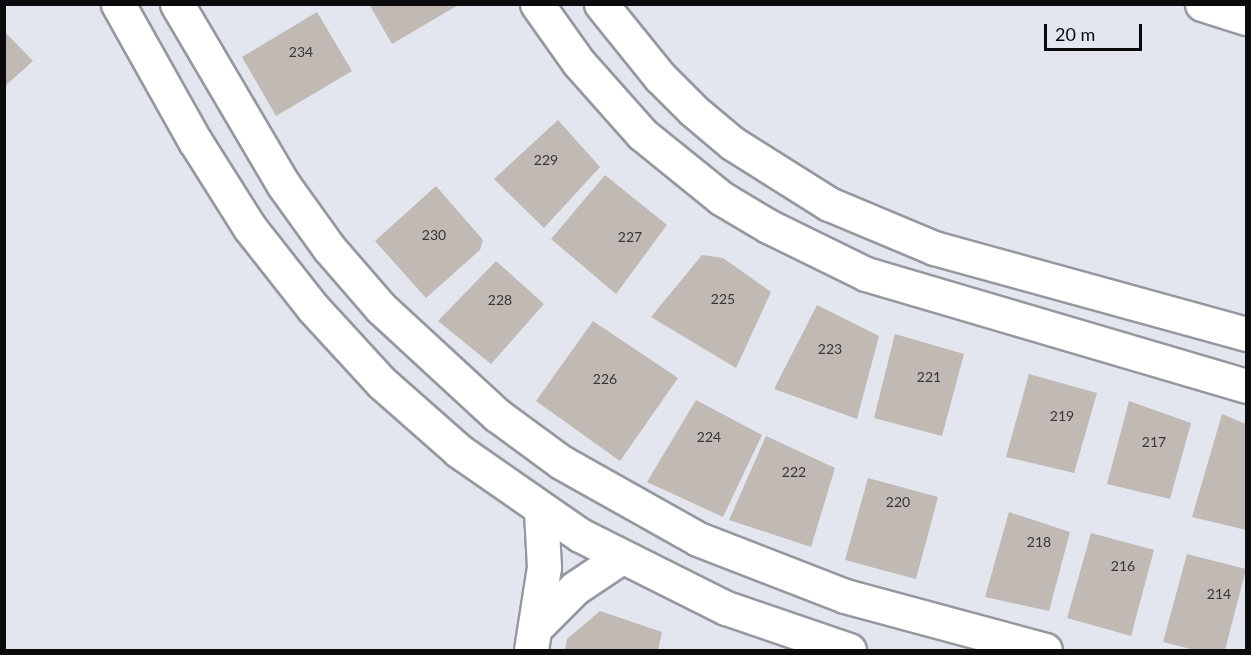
<!DOCTYPE html>
<style>
body{margin:0}
#map{position:relative;width:1251px;height:655px;overflow:hidden;background:#e3e6ef;font-family:Lato,sans-serif}
div>[style]{position:absolute}
.building>*{inset:0;background:#c1b9b4}
.roads{filter:drop-shadow(2px 0 #9698a0) drop-shadow(-2px 0 #9698a0) drop-shadow(0 2px #9698a0) drop-shadow(0 -2px #9698a0)}
.minor>*{height:33px;margin:-16.5px;padding:0 16.5px;transform-origin:16.5px;border-radius:16.5px;background:#fff}
span{translate:-50% -50%;white-space:nowrap;text-align:center;line-height:1.15;-webkit-text-stroke:4.5px #e3e6ef;paint-order:stroke}
.number-label{font-size:14px;color:#383638}
.number-label span{-webkit-text-stroke-width:0}
.frame{position:absolute;inset:0;border:6px solid #0b0b0e;pointer-events:none}
.scale{position:absolute;left:1044px;top:24px;width:98px;height:27px;box-sizing:border-box;border:3px solid #0b0b0e;border-top:0;padding-left:8px;font-size:18px;line-height:21px;white-space:nowrap;color:#0b0b0e;-webkit-text-stroke:4px #e3e6ef;paint-order:stroke}
</style>
<div id="map">
<div class="building">
<div style="clip-path:polygon(369px 4px,460px 4px,392px 44px)"></div>
<div style="clip-path:polygon(317px 12px,352px 71px,276px 116px,242px 57px)"></div>
<div style="clip-path:polygon(4px 31px,33px 61px,4px 87px)"></div>
<div style="clip-path:polygon(558px 120px,600px 167px,544px 228px,494px 179px)"></div>
<div style="clip-path:polygon(605px 175px,667px 225px,616px 294px,551px 239px)"></div>
<div style="clip-path:polygon(436px 186px,483px 240px,480px 250px,426px 298px,375px 241px)"></div>
<div style="clip-path:polygon(702px 255px,723px 258px,771px 292px,736px 368px,651px 317px)"></div>
<div style="clip-path:polygon(496px 261px,544px 304px,491px 364px,438px 321px)"></div>
<div style="clip-path:polygon(817px 305px,879px 336px,857px 419px,774px 389px)"></div>
<div style="clip-path:polygon(593px 321px,678px 378px,620px 461px,536px 401px)"></div>
<div style="clip-path:polygon(895px 334px,964px 354px,942px 436px,874px 418px)"></div>
<div style="clip-path:polygon(1029px 374px,1097px 393px,1074px 473px,1006px 457px)"></div>
<div style="clip-path:polygon(696px 400px,762px 435px,723px 517px,647px 482px)"></div>
<div style="clip-path:polygon(1129px 401px,1191px 423px,1170px 499px,1107px 484px)"></div>
<div style="clip-path:polygon(1222px 414px,1246px 424px,1246px 530px,1192px 517px)"></div>
<div style="clip-path:polygon(766px 436px,835px 468px,811px 547px,729px 520px)"></div>
<div style="clip-path:polygon(868px 478px,938px 497px,916px 579px,845px 560px)"></div>
<div style="clip-path:polygon(1009px 512px,1070px 532px,1049px 611px,985px 597px)"></div>
<div style="clip-path:polygon(1091px 533px,1154px 550px,1131px 636px,1067px 618px)"></div>
<div style="clip-path:polygon(1187px 554px,1246px 569px,1225px 650px,1195px 650px,1163px 642px)"></div>
<div style="clip-path:polygon(600px 611px,662px 632px,658px 650px,565px 650px,567px 639px)"></div>
</div>
<div class="roads">
<div class="minor">
<div style="left:118px;top:4px;width:157px;rotate:60.7deg"></div>
<div style="left:195px;top:141px;width:103px;rotate:57.7deg"></div>
<div style="left:250px;top:228px;width:102px;rotate:51.8deg"></div>
<div style="left:313px;top:308px;width:102px;rotate:47.4deg"></div>
<div style="left:382px;top:383px;width:103px;rotate:41.4deg"></div>
<div style="left:459px;top:451px;width:147px;rotate:34.8deg"></div>
<div style="left:580px;top:535px;width:163px;rotate:26.6deg"></div>
<div style="left:726px;top:608px;width:130px;rotate:18.9deg"></div>
<div style="left:177px;top:4px;width:209px;rotate:59.5deg"></div>
<div style="left:283px;top:184px;width:79px;rotate:54.3deg"></div>
<div style="left:329px;top:248px;width:79px;rotate:49.1deg"></div>
<div style="left:381px;top:308px;width:158px;rotate:42.7deg"></div>
<div style="left:497px;top:415px;width:79px;rotate:36.3deg"></div>
<div style="left:561px;top:462px;width:157px;rotate:29.3deg"></div>
<div style="left:698px;top:539px;width:158px;rotate:21.2deg"></div>
<div style="left:845px;top:596px;width:207px;rotate:15.1deg"></div>
<div style="left:537px;top:4px;width:72px;rotate:54.6deg"></div>
<div style="left:579px;top:63px;width:95px;rotate:48.4deg"></div>
<div style="left:642px;top:134px;width:102px;rotate:39deg"></div>
<div style="left:721px;top:198px;width:55px;rotate:30.8deg"></div>
<div style="left:768px;top:226px;width:109px;rotate:26.1deg"></div>
<div style="left:866px;top:274px;width:396px;rotate:16.4deg"></div>
<div style="left:601px;top:4px;width:94px;rotate:51.1deg"></div>
<div style="left:660px;top:77px;width:48px;rotate:45deg"></div>
<div style="left:694px;top:111px;width:50px;rotate:40.1deg"></div>
<div style="left:732px;top:143px;width:115px;rotate:32.2deg"></div>
<div style="left:829px;top:204px;width:114px;rotate:22.7deg"></div>
<div style="left:934px;top:248px;width:324px;rotate:15.4deg"></div>
<div style="left:1202px;top:4px;width:46px;rotate:17.7deg"></div>
<div style="left:536px;top:627px;width:55px;rotate:-45deg"></div>
<div style="left:575px;top:588px;width:54px;rotate:-33.7deg"></div>
<div style="left:531px;top:650px;width:84px;rotate:-81.1deg"></div>
<div style="left:544px;top:567px;width:56px;rotate:-93.1deg"></div>
</div>
</div>
<div class="number-label">
<span style="left:301px;top:52px">234</span>
<span style="left:546px;top:160px">229</span>
<span style="left:434px;top:235px">230</span>
<span style="left:630px;top:237px">227</span>
<span style="left:723px;top:299px">225</span>
<span style="left:500px;top:300px">228</span>
<span style="left:830px;top:349px">223</span>
<span style="left:929px;top:377px">221</span>
<span style="left:605px;top:379px">226</span>
<span style="left:1062px;top:416px">219</span>
<span style="left:709px;top:437px">224</span>
<span style="left:1154px;top:442px">217</span>
<span style="left:794px;top:472px">222</span>
<span style="left:898px;top:502px">220</span>
<span style="left:1039px;top:542px">218</span>
<span style="left:1123px;top:566px">216</span>
<span style="left:1219px;top:594px">214</span>
</div>
<div class="frame"></div>
<div class="scale">20 m</div>
</div>
